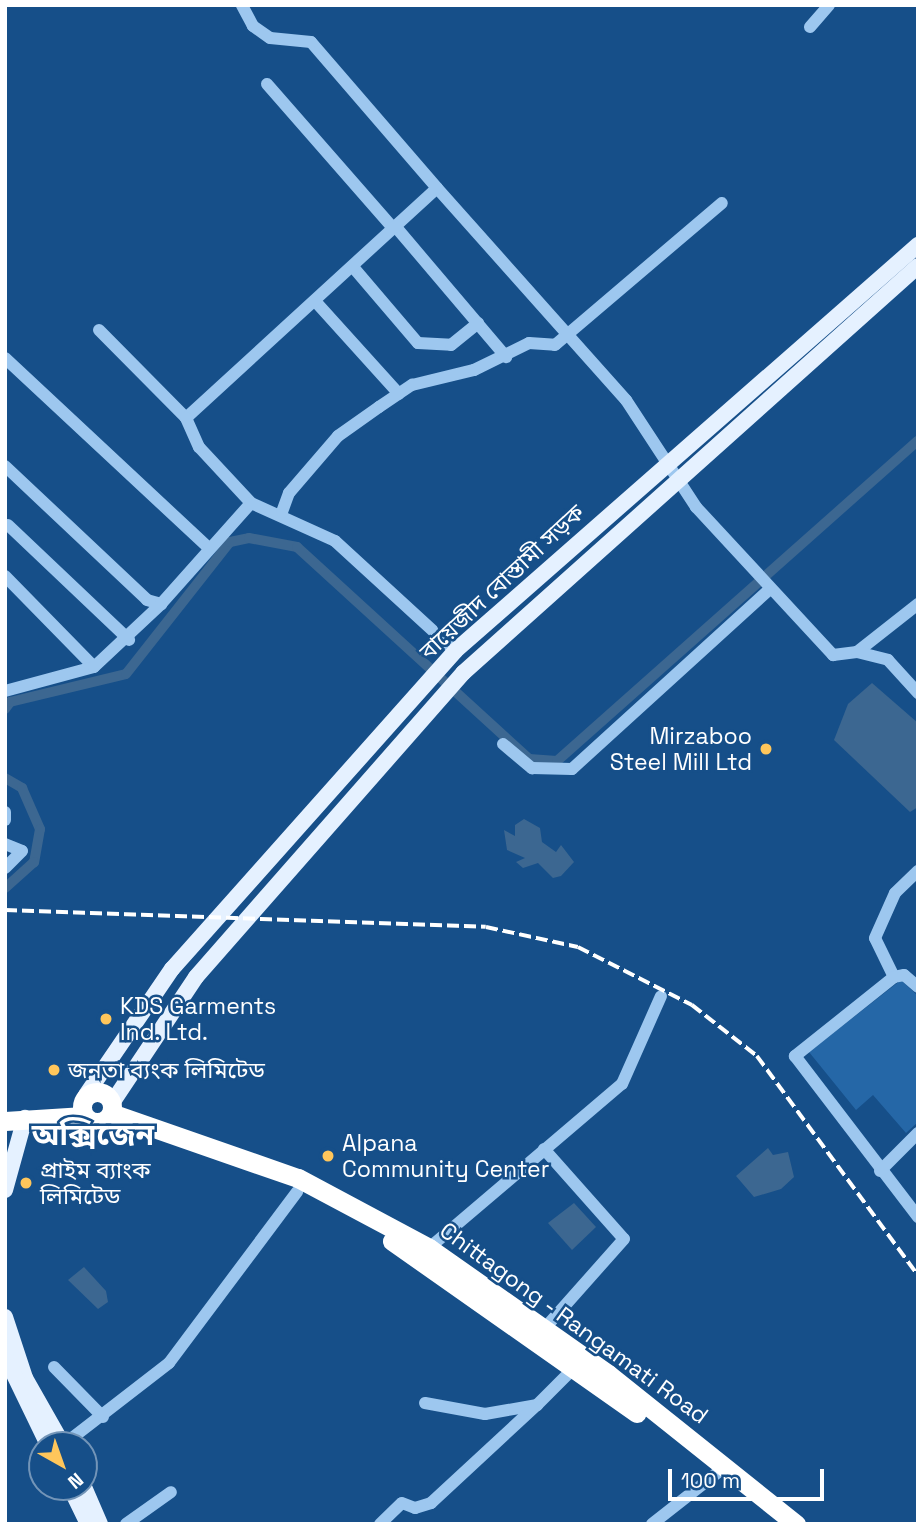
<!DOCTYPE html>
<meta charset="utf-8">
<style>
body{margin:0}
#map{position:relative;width:923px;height:1529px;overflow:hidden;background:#164f89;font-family:"Space Grotesk","Noto Sans Bengali",sans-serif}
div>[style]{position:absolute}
.green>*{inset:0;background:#2567a7}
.water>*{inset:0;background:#3c6791}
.canal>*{height:10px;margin:-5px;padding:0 5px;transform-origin:5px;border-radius:5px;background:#3c6791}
.minor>*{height:12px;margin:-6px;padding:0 6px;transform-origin:6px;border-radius:6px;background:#9dc7ef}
.major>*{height:16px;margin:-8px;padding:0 8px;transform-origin:8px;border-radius:8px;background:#e5f1ff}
.highway>*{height:19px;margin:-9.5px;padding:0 9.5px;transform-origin:9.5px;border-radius:9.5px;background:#fff}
.highway>.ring{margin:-9.5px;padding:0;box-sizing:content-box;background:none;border:19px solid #fff;border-radius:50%}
.rail>*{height:3.5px;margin-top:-1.75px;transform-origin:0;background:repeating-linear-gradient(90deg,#fff 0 12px,transparent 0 17px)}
.dots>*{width:19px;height:19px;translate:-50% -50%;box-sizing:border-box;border:4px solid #164f89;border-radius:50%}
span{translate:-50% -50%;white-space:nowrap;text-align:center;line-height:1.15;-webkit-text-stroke:5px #164f89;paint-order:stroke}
.street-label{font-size:23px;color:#fff}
.poi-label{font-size:23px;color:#fff}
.right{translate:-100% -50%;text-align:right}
.left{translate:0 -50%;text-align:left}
.district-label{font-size:30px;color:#fff;font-weight:700}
.frame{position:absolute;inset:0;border:7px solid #fff;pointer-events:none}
.north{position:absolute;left:28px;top:1431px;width:70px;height:70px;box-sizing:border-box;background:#164f89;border:2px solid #7395b8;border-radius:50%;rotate:140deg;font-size:19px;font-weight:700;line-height:28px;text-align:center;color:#fff}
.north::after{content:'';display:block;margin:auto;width:24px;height:32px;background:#ffc65b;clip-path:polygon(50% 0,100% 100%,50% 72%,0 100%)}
.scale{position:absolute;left:668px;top:1469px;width:156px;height:32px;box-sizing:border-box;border:4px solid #fff;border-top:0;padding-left:9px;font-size:21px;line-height:24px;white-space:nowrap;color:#fff;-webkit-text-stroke:5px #164f89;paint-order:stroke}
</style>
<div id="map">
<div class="green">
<div style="clip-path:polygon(901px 980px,918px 996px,918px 1122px,906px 1133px,873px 1095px,856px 1110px,809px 1052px)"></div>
</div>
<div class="water">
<div style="clip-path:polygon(872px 683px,918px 723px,918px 807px,910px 812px,834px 740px,848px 704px)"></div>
<div style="clip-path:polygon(524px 819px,540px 828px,542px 842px,556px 852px,561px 845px,574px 862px,561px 876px,553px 878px,538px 863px,523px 868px,516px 862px,525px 858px,507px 850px,504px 830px,515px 836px,515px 825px)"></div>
<div style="clip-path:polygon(768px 1148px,773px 1155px,788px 1152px,794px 1177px,781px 1189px,754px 1197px,736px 1176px)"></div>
<div style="clip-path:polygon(574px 1203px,596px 1227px,572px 1250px,548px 1223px)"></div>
<div style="clip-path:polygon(84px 1267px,106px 1291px,108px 1302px,98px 1309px,68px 1280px)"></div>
</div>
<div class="canal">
<div style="left:5px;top:709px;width:9px;rotate:-54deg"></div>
<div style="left:10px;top:702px;width:119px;rotate:-13.6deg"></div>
<div style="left:126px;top:674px;width:168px;rotate:-51.8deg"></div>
<div style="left:230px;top:542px;width:19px;rotate:-12deg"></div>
<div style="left:249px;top:538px;width:49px;rotate:10.6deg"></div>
<div style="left:297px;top:547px;width:314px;rotate:42.4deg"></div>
<div style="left:529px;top:759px;width:28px;rotate:4deg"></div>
<div style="left:557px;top:761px;width:482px;rotate:-41.6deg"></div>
<div style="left:5px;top:778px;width:20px;rotate:30deg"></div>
<div style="left:22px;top:788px;width:45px;rotate:66.3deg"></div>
<div style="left:40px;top:829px;width:34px;rotate:100deg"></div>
<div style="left:34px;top:862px;width:39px;rotate:138deg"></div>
</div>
<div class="minor">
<div style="left:810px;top:27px;width:29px;rotate:-49deg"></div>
<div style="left:267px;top:84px;width:191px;rotate:48.8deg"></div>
<div style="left:437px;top:188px;width:284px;rotate:48.3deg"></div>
<div style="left:626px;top:400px;width:128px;rotate:56.8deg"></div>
<div style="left:696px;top:507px;width:202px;rotate:47.2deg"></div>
<div style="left:833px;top:655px;width:24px;rotate:-7deg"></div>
<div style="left:857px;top:652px;width:78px;rotate:-38.2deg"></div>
<div style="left:395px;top:226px;width:172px;rotate:49.7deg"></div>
<div style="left:353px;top:267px;width:100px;rotate:49.5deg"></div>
<div style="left:418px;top:343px;width:33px;rotate:3deg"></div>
<div style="left:451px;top:345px;width:35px;rotate:-39deg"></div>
<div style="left:315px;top:301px;width:125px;rotate:47.9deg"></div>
<div style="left:99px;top:330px;width:124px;rotate:45.3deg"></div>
<div style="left:186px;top:418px;width:340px;rotate:-42.5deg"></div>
<div style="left:437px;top:188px;width:193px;rotate:-130.8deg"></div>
<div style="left:311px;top:42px;width:41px;rotate:-174.4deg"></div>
<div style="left:270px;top:38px;width:21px;rotate:-145deg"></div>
<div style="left:253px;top:26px;width:24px;rotate:-118deg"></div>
<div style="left:5px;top:358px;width:277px;rotate:43deg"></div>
<div style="left:186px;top:418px;width:32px;rotate:66deg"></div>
<div style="left:199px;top:447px;width:76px;rotate:47.1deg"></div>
<div style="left:5px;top:466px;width:195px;rotate:43.3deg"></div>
<div style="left:147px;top:600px;width:15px;rotate:16deg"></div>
<div style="left:161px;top:604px;width:135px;rotate:-48.3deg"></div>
<div style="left:251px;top:503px;width:92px;rotate:24.3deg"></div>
<div style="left:335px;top:541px;width:163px;rotate:42.5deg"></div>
<div style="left:282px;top:512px;width:20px;rotate:-70deg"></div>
<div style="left:289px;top:493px;width:75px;rotate:-49.3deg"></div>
<div style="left:338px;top:436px;width:50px;rotate:-35.3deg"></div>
<div style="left:379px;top:407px;width:40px;rotate:-34deg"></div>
<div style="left:412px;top:385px;width:64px;rotate:-13.6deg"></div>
<div style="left:474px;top:370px;width:61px;rotate:-26.1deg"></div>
<div style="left:529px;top:343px;width:26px;rotate:4deg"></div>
<div style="left:555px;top:345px;width:219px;rotate:-40.4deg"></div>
<div style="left:8px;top:525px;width:167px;rotate:43.5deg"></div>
<div style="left:5px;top:576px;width:127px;rotate:45.6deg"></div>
<div style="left:857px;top:652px;width:32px;rotate:14deg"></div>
<div style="left:888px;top:660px;width:45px;rotate:47.7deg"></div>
<div style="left:5px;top:691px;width:92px;rotate:-15.1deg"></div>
<div style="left:94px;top:667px;width:92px;rotate:-43.2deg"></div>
<div style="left:503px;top:744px;width:38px;rotate:40deg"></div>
<div style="left:532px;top:768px;width:40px;rotate:1.4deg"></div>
<div style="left:572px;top:769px;width:266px;rotate:-42.3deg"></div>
<div style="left:5px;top:812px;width:8px;rotate:90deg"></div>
<div style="left:5px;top:844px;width:18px;rotate:22deg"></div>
<div style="left:22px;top:851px;width:24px;rotate:135deg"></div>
<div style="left:894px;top:977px;width:43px;rotate:-116deg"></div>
<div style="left:875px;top:938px;width:49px;rotate:-66deg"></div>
<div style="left:895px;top:893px;width:32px;rotate:-44deg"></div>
<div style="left:918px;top:987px;width:18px;rotate:-139deg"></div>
<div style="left:904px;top:975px;width:10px;rotate:169deg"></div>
<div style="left:894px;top:977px;width:127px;rotate:141.4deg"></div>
<div style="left:795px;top:1056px;width:203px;rotate:52.6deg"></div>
<div style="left:544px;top:1149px;width:120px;rotate:48.4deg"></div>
<div style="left:624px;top:1239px;width:119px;rotate:131.6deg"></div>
<div style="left:880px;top:1171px;width:54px;rotate:-45deg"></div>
<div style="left:429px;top:1248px;width:253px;rotate:-40.4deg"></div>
<div style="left:622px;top:1084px;width:96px;rotate:-66.1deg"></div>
<div style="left:54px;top:1367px;width:70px;rotate:45.6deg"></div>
<div style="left:425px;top:1403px;width:61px;rotate:10.4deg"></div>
<div style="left:485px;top:1414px;width:53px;rotate:-9.8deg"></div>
<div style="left:537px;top:1405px;width:54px;rotate:-45deg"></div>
<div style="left:63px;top:1445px;width:134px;rotate:-37.7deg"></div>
<div style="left:169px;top:1363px;width:214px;rotate:-53.2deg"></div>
<div style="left:126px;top:1524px;width:55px;rotate:-35.4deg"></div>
<div style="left:380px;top:1524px;width:30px;rotate:-44deg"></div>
<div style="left:402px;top:1503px;width:14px;rotate:21deg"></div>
<div style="left:415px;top:1508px;width:17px;rotate:-17deg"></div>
<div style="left:431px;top:1503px;width:144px;rotate:-42.8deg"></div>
<div style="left:652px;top:1524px;width:83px;rotate:-38.1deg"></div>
</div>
<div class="major">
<div style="left:86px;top:1095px;width:153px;rotate:-55.7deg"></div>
<div style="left:172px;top:969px;width:426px;rotate:-48.3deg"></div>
<div style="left:455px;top:651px;width:616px;rotate:-41.25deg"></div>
<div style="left:112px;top:1103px;width:151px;rotate:-56.3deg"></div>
<div style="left:196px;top:977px;width:405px;rotate:-48.7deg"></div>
<div style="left:463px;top:673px;width:610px;rotate:-41.81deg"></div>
<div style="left:5px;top:1190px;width:75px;rotate:-74.5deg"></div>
<div style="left:5px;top:1317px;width:64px;rotate:71.8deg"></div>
<div style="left:25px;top:1378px;width:77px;rotate:60.4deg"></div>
<div style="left:5px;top:1356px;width:99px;rotate:64.2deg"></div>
<div style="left:70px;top:1487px;width:41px;rotate:64.1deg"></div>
<div style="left:84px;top:1487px;width:40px;rotate:66.6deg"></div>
</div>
<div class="highway">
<div class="ring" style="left:82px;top:1092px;width:11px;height:11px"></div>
<div style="left:111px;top:1113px;width:198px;rotate:19.2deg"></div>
<div style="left:298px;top:1178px;width:149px;rotate:28.1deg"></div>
<div style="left:429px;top:1248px;width:219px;rotate:35.1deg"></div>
<div style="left:608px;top:1374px;width:241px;rotate:38.6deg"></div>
<div style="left:5px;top:1121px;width:79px;rotate:-3.6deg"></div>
<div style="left:392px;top:1241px;width:299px;rotate:35.1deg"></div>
</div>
<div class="rail">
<div style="left:5px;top:910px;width:481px;rotate:2deg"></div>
<div style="left:486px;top:927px;width:94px;rotate:12.3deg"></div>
<div style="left:578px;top:947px;width:128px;rotate:27deg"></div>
<div style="left:692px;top:1005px;width:83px;rotate:38.1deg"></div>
<div style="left:757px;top:1056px;width:272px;rotate:53.7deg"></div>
</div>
<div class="dots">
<div style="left:766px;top:749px;background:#ffc65b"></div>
<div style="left:106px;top:1019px;background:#ffc65b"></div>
<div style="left:54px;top:1070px;background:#ffc65b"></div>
<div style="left:328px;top:1156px;background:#ffc65b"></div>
<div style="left:26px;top:1183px;background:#ffc65b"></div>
</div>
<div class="street-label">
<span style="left:502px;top:582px;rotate:-43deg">বায়েজীদ বোস্তামী সড়ক</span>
<span style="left:574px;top:1323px;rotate:36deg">Chittagong - Rangamati Road</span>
</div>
<div class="poi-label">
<span class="right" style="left:752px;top:749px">Mirzaboo<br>Steel Mill Ltd</span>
<span class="left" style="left:120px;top:1019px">KDS Garments<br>Ind. Ltd.</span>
<span class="left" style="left:68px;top:1070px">জনতা ব্যংক লিমিটেড</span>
<span class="left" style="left:342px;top:1156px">Alpana<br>Community Center</span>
<span class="left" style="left:40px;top:1183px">প্রাইম ব্যাংক<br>লিমিটেড</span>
</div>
<div class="district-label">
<span style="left:93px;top:1135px">অক্সিজেন</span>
</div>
<div class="frame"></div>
<div class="north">N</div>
<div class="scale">100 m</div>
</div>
